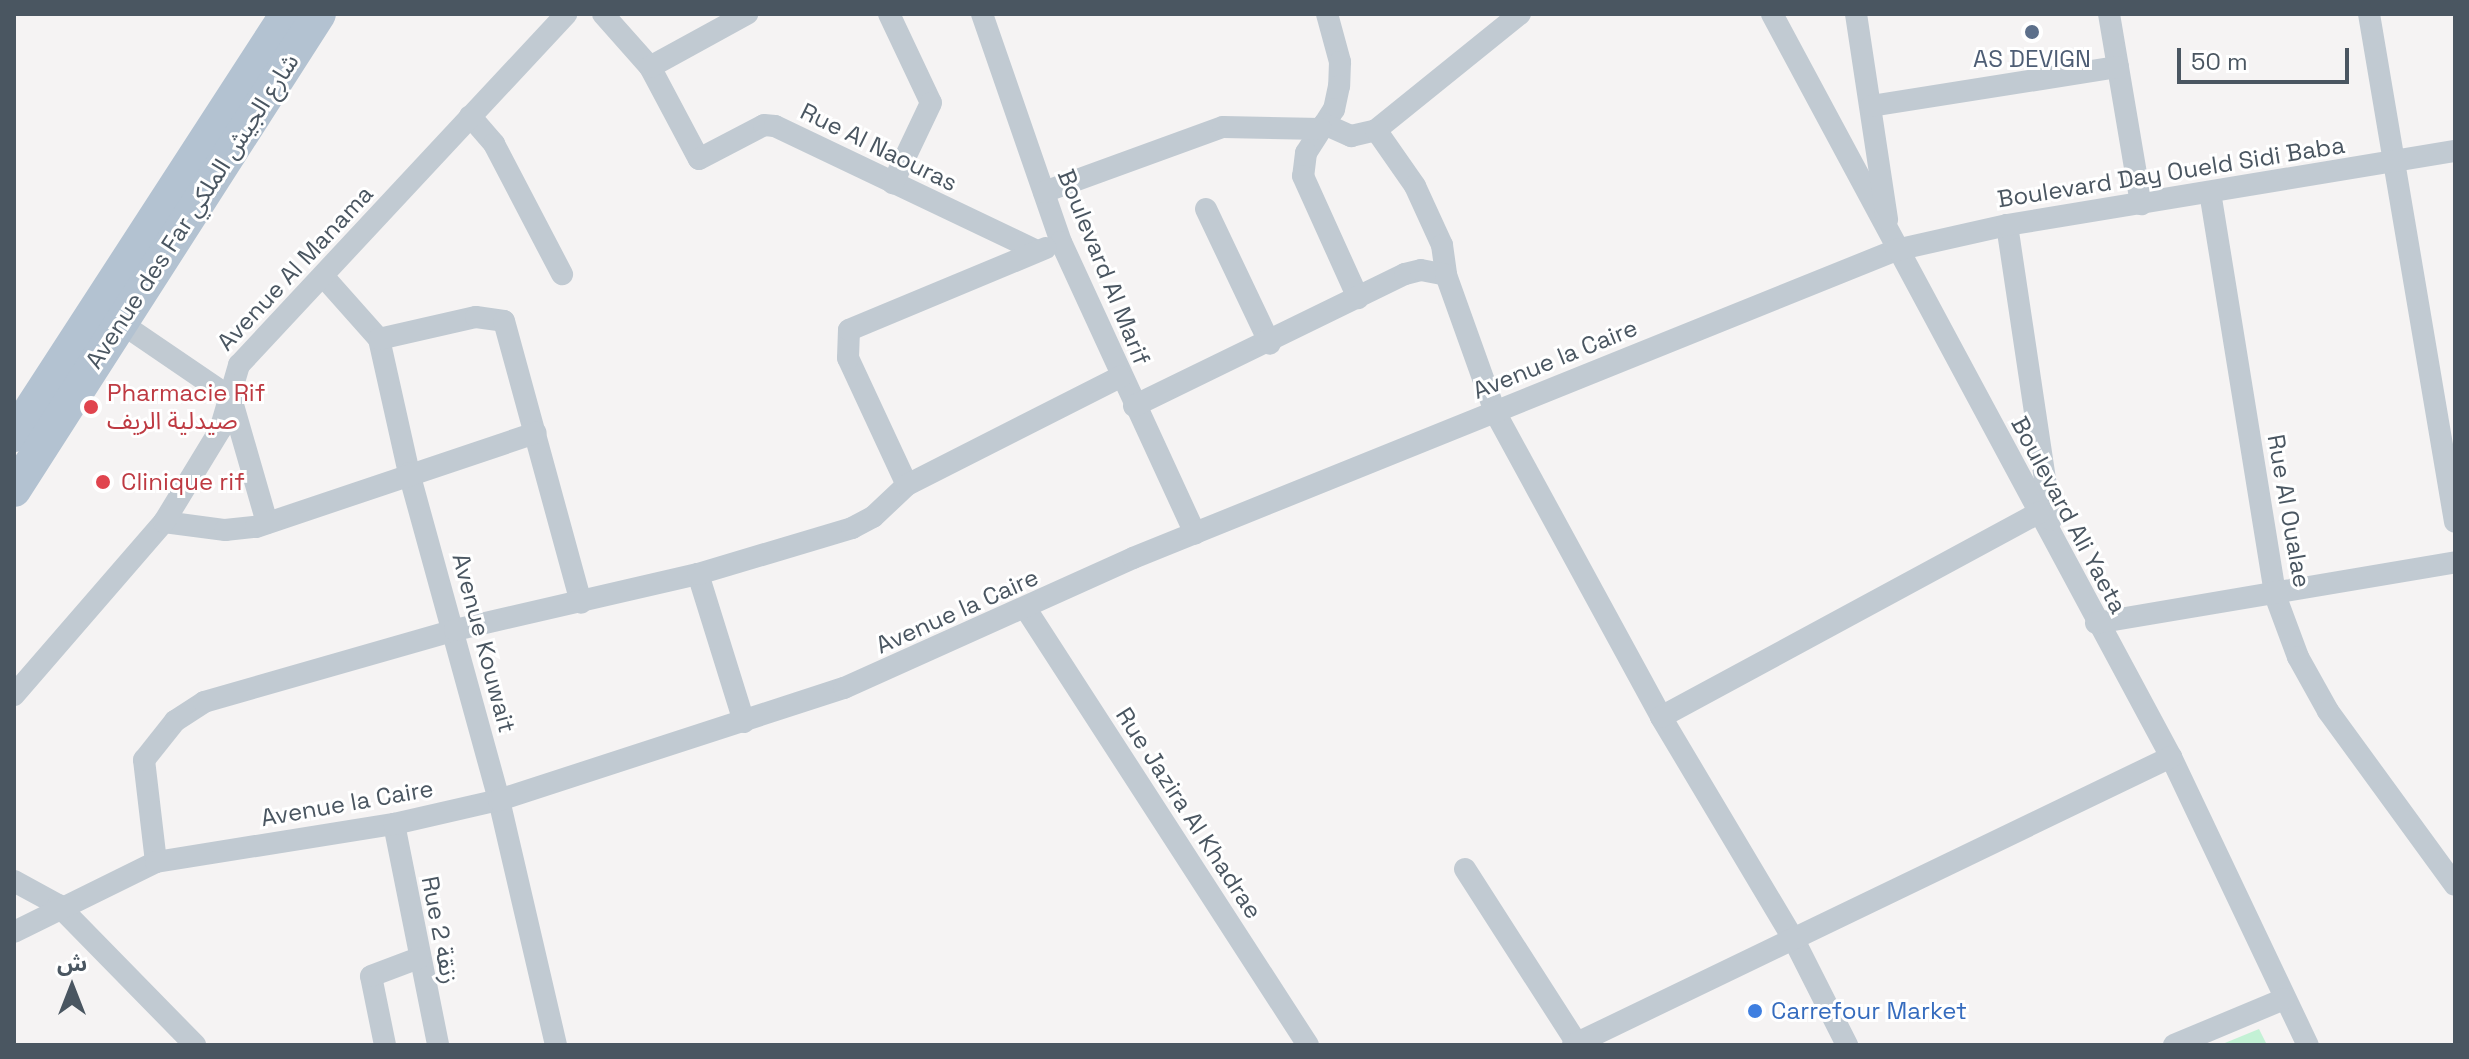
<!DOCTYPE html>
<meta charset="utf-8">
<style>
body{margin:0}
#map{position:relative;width:2469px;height:1059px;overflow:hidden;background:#f5f3f3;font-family:"Space Grotesk","Noto Sans Arabic",sans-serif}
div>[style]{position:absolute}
.green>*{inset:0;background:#c3f1d5}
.street>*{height:22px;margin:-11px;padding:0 11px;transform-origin:11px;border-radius:11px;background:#c1cad2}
.primary>*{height:34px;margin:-17px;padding:0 17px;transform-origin:17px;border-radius:17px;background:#b3c2d1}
.dots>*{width:22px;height:22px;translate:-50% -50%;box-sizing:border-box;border:4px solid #fff;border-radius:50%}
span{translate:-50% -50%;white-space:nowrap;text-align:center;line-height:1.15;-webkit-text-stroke:6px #fff;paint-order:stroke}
.service-label{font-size:24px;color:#4e5e75}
.street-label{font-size:24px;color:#4a5661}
.health-label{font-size:24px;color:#be3a42}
.left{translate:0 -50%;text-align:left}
.shop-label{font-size:24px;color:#366cbe}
.frame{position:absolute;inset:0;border:16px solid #4a5661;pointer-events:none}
.north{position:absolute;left:32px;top:947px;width:80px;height:80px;-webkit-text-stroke:6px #fff;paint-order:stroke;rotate:0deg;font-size:22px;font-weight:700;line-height:32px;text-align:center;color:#4a5661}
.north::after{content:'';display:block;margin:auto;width:28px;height:36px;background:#4a5661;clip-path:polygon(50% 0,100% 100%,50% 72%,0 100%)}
.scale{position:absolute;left:2177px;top:48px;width:172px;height:36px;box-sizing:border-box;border:4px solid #4a5661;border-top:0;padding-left:10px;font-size:24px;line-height:28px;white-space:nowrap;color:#4a5661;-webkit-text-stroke:6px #fff;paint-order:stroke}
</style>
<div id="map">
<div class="green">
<div style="clip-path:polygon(2259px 1029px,2267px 1045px,2220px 1045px)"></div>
</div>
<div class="street">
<div style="left:603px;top:14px;width:71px;rotate:48.4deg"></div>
<div style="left:650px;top:67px;width:104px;rotate:62deg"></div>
<div style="left:699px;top:159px;width:73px;rotate:-27.6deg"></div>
<div style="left:764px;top:125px;width:11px;rotate:5deg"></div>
<div style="left:775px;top:126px;width:290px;rotate:25.5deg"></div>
<div style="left:889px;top:14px;width:98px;rotate:64.7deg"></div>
<div style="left:931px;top:103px;width:89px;rotate:115.4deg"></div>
<div style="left:982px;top:14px;width:241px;rotate:70.9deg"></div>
<div style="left:1061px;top:242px;width:321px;rotate:65.3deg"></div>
<div style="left:1327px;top:14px;width:50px;rotate:74.8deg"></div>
<div style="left:1340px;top:62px;width:24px;rotate:92deg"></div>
<div style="left:1339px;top:86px;width:24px;rotate:102deg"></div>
<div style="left:1334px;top:109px;width:52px;rotate:122.5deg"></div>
<div style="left:1306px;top:153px;width:23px;rotate:97deg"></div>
<div style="left:1303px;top:176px;width:134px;rotate:65.7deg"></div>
<div style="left:1772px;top:14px;width:843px;rotate:61.76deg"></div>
<div style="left:2171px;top:757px;width:319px;rotate:64.6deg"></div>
<div style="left:1856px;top:14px;width:208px;rotate:81.4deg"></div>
<div style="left:2109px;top:14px;width:193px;rotate:80.4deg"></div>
<div style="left:2369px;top:14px;width:515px;rotate:80.39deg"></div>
<div style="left:650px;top:67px;width:111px;rotate:-28.7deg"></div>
<div style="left:1871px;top:106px;width:250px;rotate:-9deg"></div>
<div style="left:470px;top:116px;width:37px;rotate:49deg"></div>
<div style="left:494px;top:144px;width:147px;rotate:62.4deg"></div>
<div style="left:1324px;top:124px;width:30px;rotate:24deg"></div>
<div style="left:1351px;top:136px;width:26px;rotate:-13deg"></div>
<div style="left:1376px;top:130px;width:185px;rotate:-38.9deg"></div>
<div style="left:1376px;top:130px;width:68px;rotate:55.1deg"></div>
<div style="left:1415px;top:186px;width:65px;rotate:65.4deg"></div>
<div style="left:1442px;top:245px;width:30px;rotate:82deg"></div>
<div style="left:1044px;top:192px;width:190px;rotate:-20deg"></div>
<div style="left:1223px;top:127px;width:98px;rotate:1.2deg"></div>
<div style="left:2210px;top:192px;width:408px;rotate:80.8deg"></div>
<div style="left:2275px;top:595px;width:66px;rotate:69.6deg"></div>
<div style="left:2298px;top:657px;width:62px;rotate:60.9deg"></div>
<div style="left:2328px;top:711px;width:215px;rotate:53.9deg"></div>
<div style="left:1206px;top:209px;width:149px;rotate:64.6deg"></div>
<div style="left:2007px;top:225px;width:298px;rotate:81.5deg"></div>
<div style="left:323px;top:276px;width:84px;rotate:48.4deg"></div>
<div style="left:379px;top:339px;width:137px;rotate:77.4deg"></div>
<div style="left:409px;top:473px;width:339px;rotate:74.6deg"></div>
<div style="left:499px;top:800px;width:252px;rotate:76.9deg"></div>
<div style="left:121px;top:323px;width:133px;rotate:34.3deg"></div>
<div style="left:231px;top:398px;width:130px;rotate:73.9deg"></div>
<div style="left:379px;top:339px;width:99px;rotate:-12.8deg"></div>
<div style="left:476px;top:317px;width:28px;rotate:8deg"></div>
<div style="left:504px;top:321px;width:292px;rotate:74.7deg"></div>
<div style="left:1134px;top:406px;width:301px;rotate:-26deg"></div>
<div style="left:1405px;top:274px;width:16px;rotate:-14deg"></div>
<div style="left:1421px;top:270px;width:25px;rotate:11deg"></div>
<div style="left:1446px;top:275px;width:145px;rotate:70.3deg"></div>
<div style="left:1495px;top:412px;width:347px;rotate:61.4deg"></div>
<div style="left:1661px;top:717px;width:260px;rotate:59.2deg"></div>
<div style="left:1794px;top:940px;width:118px;rotate:63.2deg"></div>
<div style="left:907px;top:485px;width:140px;rotate:-114.9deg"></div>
<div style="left:848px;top:358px;width:28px;rotate:-88deg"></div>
<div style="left:849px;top:330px;width:213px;rotate:-22.6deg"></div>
<div style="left:164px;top:522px;width:62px;rotate:7.5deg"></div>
<div style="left:225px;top:530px;width:31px;rotate:-6deg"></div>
<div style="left:256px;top:527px;width:295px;rotate:-18.6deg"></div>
<div style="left:698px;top:574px;width:155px;rotate:72.7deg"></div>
<div style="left:1026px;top:609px;width:519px;rotate:57.11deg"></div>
<div style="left:2096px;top:623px;width:364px;rotate:-9.6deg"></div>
<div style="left:14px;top:695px;width:229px;rotate:-49.1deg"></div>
<div style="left:164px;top:522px;width:108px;rotate:-58.7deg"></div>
<div style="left:220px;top:430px;width:68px;rotate:-73.7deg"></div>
<div style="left:239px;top:365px;width:480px;rotate:-47deg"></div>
<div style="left:1661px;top:717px;width:431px;rotate:-28.4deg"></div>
<div style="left:394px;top:824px;width:225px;rotate:78.7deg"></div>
<div style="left:156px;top:862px;width:103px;rotate:-96.7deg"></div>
<div style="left:144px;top:760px;width:50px;rotate:-51.5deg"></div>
<div style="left:175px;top:721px;width:35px;rotate:-33deg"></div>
<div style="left:204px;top:702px;width:261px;rotate:-16deg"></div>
<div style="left:455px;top:630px;width:249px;rotate:-13deg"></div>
<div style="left:698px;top:574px;width:161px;rotate:-16.6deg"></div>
<div style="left:852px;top:528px;width:24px;rotate:-28deg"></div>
<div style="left:873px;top:517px;width:47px;rotate:-43.3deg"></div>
<div style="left:907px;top:485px;width:239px;rotate:-26.9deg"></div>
<div style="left:1465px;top:869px;width:209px;rotate:57.3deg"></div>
<div style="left:14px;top:881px;width:50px;rotate:28.6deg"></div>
<div style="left:58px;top:905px;width:196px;rotate:45.6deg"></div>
<div style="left:14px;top:932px;width:158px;rotate:-26.2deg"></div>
<div style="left:156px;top:862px;width:241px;rotate:-9.1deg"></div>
<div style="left:394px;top:824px;width:108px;rotate:-12.9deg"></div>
<div style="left:499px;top:800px;width:363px;rotate:-18deg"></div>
<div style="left:844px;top:688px;width:317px;rotate:-24.2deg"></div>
<div style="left:1133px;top:558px;width:823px;rotate:-21.98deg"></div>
<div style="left:1896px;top:250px;width:114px;rotate:-12.7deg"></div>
<div style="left:2007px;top:225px;width:454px;rotate:-9.4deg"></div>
<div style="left:385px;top:1045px;width:70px;rotate:-101.5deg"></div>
<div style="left:371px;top:976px;width:51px;rotate:-20.6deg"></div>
<div style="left:1573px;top:1045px;width:664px;rotate:-25.72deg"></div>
<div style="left:2174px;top:1045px;width:119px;rotate:-22.7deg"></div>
</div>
<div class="primary">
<div style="left:14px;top:435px;width:502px;rotate:-57.04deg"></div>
<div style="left:14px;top:490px;width:565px;rotate:-57.35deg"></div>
</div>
<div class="dots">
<div style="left:2032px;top:32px;background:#5c6f8a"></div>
<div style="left:91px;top:407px;background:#e0444e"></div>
<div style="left:103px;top:482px;background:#e0444e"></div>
<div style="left:1755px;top:1011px;background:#3f7fe0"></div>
</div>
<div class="service-label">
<span style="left:2032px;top:59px">AS DEVIGN</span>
</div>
<div class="street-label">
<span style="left:879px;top:147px;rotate:26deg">Rue Al Naouras</span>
<span style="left:2171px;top:172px;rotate:-9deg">Boulevard Day Oueld Sidi Baba</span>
<span style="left:192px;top:211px;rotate:-57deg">Avenue des Far شارع الجيش الملكي</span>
<span style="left:1104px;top:267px;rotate:68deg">Boulevard Al Marif</span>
<span style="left:295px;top:268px;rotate:-47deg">Avenue Al Manama</span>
<span style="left:1555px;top:359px;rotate:-22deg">Avenue la Caire</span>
<span style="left:2289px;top:511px;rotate:80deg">Rue Al Oualae</span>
<span style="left:2069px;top:515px;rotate:62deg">Boulevard Ali Yaeta</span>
<span style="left:957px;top:611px;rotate:-24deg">Avenue la Caire</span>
<span style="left:484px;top:643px;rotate:75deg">Avenue Kouwait</span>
<span style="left:347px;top:803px;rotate:-10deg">Avenue la Caire</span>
<span style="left:1189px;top:813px;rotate:57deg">Rue Jazira Al Khadrae</span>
<span style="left:440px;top:930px;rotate:79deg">Rue 2 زنقة</span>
</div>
<div class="health-label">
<span class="left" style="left:107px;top:407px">Pharmacie Rif<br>صيدلية الريف</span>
<span class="left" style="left:121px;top:482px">Clinique rif</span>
</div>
<div class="shop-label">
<span class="left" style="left:1771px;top:1011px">Carrefour Market</span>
</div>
<div class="frame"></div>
<div class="north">ش</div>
<div class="scale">50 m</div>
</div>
